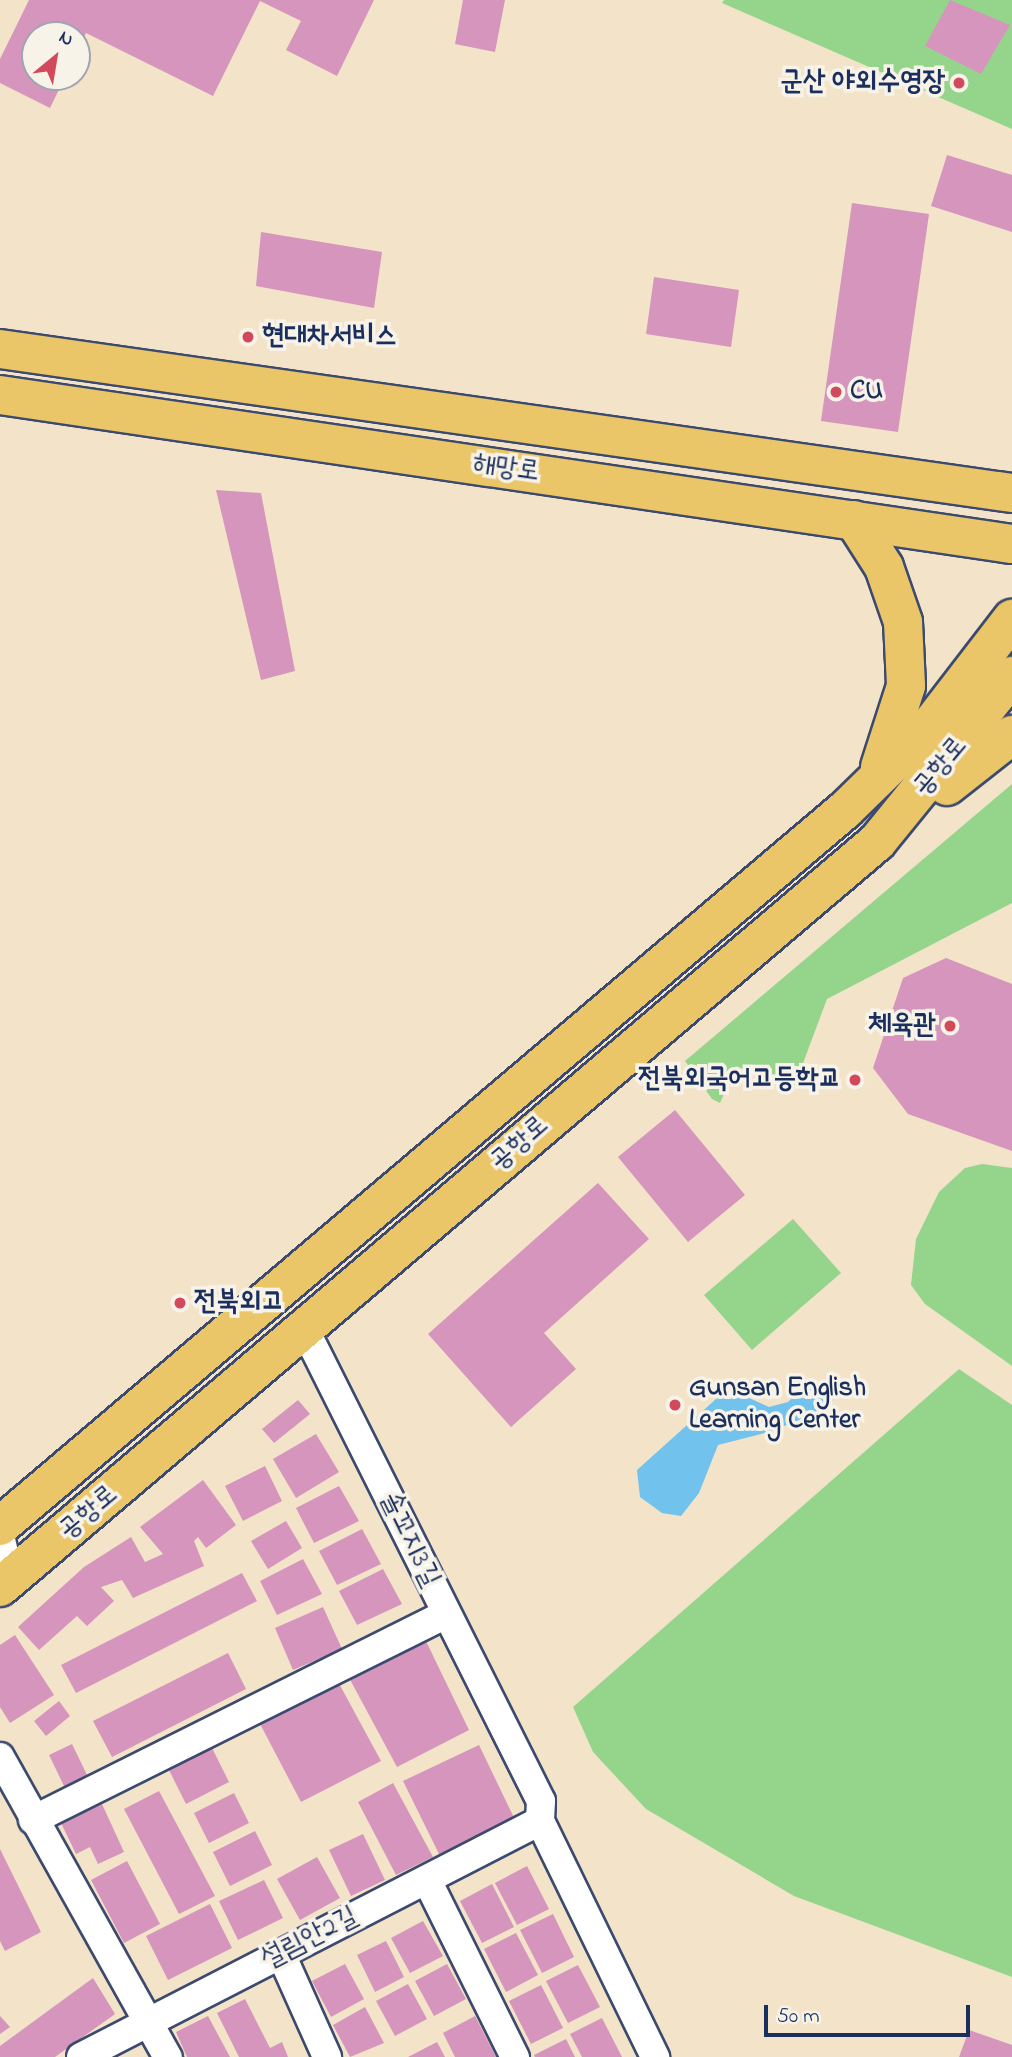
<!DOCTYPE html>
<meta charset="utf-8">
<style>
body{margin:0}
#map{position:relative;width:1012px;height:2057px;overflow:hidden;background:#f3e3c9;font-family:"Indie Flower","Poor Story",sans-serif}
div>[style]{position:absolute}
.green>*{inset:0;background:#95d58b}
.water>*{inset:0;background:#71c2ed}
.building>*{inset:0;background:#d595bd}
.roads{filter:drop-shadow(2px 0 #3b4a6e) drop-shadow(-2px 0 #3b4a6e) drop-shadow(0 2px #3b4a6e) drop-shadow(0 -2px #3b4a6e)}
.street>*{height:28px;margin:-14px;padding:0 14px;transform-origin:14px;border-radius:14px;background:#fff}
.primary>*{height:38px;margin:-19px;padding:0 19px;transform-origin:19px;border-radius:19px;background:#eac669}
.dots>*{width:19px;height:19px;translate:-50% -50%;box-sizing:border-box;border:4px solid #f7f3e8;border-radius:50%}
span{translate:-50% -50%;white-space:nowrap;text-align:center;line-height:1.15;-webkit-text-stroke:7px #f7f3e8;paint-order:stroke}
.poi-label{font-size:28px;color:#1b2f5e;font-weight:700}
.right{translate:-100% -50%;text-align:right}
.left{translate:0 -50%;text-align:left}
.street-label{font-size:28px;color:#1b2f5e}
.north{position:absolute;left:21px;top:21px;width:70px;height:70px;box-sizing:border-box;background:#f7f3e8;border:2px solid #9fa5b1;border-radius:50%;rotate:30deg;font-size:19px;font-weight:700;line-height:28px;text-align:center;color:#1b2f5e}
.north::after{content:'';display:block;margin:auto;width:24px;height:32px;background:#d1495b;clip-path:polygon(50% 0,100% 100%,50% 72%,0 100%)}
.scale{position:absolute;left:764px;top:2005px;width:206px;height:32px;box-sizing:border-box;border:4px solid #1b2f5e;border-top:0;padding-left:9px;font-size:21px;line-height:24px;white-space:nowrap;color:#1b2f5e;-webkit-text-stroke:5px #f7f3e8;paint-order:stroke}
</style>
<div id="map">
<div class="green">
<div style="clip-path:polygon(724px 0,1012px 0,1012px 129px,722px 3px)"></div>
<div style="clip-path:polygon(1012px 784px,1012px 903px,827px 999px,793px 1090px,736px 1066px,720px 1103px,712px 1099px,685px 1061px)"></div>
<div style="clip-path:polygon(982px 1164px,1012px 1168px,1012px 1366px,925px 1304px,911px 1285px,916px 1239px,939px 1192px,965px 1168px)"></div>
<div style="clip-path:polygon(793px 1219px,841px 1273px,752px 1350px,704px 1295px)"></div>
<div style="clip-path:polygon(959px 1369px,1012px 1405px,1012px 1977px,794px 1896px,646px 1809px,593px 1752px,573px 1707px)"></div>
</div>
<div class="water">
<div style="clip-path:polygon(807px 1383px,834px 1385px,833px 1401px,822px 1411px,769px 1432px,718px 1445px,699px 1493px,681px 1516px,662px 1513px,640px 1497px,637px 1470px,716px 1399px,736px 1392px,769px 1407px,788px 1402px)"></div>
</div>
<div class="building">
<div style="clip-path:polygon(29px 0,374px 0,337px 76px,286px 50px,301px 21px,260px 1px,213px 96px,86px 33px,77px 52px,77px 35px,35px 35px,35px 77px,65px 77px,50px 108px,0 83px,0 59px)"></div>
<div style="clip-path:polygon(463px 0,505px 0,495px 52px,455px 44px)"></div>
<div style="clip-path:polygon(950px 0,1010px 25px,981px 74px,925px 46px)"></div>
<div style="clip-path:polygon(947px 155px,1012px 175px,1012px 232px,931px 206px)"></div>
<div style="clip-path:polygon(852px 203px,929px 214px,898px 432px,821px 421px)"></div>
<div style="clip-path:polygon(261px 232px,382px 252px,374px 308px,256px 286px)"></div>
<div style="clip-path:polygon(654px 277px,739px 290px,731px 347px,646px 334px)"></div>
<div style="clip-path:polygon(216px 490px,261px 493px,295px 671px,261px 680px)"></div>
<div style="clip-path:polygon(946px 958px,1012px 984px,1012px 1151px,908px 1114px,873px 1068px,903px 978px)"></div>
<div style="clip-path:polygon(675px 1110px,745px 1195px,688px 1242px,618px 1157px)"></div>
<div style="clip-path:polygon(598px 1183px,649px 1239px,544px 1333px,576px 1369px,511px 1427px,428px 1334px)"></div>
<div style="clip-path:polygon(298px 1400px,310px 1414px,274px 1443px,262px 1429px)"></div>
<div style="clip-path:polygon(316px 1434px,339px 1472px,296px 1498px,273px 1459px)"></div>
<div style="clip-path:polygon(265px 1466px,282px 1501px,243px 1521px,225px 1486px)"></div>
<div style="clip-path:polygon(203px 1480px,236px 1525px,206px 1548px,198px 1537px,194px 1541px,204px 1566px,133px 1598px,122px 1580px,101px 1587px,114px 1601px,87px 1626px,77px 1616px,39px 1650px,18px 1627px,84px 1567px,131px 1537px,145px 1562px,163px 1554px,140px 1527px)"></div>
<div style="clip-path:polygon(339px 1486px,359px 1521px,314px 1543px,296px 1508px)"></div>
<div style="clip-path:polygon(286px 1521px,302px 1548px,268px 1569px,251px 1541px)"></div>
<div style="clip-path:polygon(362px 1529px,381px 1564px,337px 1585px,319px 1551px)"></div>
<div style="clip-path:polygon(303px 1559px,322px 1594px,277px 1615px,260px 1581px)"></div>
<div style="clip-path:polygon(383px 1569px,402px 1604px,357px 1625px,339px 1591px)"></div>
<div style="clip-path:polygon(242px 1573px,257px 1601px,76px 1693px,61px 1665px)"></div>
<div style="clip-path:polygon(323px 1607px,342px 1649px,293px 1670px,275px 1628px)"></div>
<div style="clip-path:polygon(15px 1635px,54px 1695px,10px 1723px,0 1707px,0 1645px)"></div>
<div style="clip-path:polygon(423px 1635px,469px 1730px,397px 1767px,347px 1674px)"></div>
<div style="clip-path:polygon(228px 1653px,246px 1689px,112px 1757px,93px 1721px)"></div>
<div style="clip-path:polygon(336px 1678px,381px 1761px,301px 1802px,258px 1720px)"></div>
<div style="clip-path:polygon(59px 1701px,70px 1716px,46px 1736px,34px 1721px)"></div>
<div style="clip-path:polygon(72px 1744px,88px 1777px,65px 1788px,49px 1755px)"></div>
<div style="clip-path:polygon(210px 1744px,229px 1782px,186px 1804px,167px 1766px)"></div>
<div style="clip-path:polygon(479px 1745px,517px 1824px,442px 1860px,403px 1781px)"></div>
<div style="clip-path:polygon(393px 1783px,433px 1857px,396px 1875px,358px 1802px)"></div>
<div style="clip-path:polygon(159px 1791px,215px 1896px,179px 1914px,124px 1809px)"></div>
<div style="clip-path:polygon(234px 1793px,249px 1823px,209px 1843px,194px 1813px)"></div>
<div style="clip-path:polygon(102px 1804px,124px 1852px,98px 1864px,90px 1847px,76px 1854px,61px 1823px)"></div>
<div style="clip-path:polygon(255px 1831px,272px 1865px,230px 1886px,213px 1852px)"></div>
<div style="clip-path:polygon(363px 1834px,385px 1880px,351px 1896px,329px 1850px)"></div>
<div style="clip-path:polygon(0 1849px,41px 1932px,5px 1951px,0 1941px)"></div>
<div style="clip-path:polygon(317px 1857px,340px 1898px,300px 1920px,277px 1879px)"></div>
<div style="clip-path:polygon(127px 1861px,160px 1924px,124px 1943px,91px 1880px)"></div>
<div style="clip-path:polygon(527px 1866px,549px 1909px,517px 1925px,495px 1883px)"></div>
<div style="clip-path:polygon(264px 1880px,283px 1918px,238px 1940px,219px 1901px)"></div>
<div style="clip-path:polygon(492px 1884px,514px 1927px,482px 1943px,460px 1901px)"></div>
<div style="clip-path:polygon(210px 1904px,232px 1948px,168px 1980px,146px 1936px)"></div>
<div style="clip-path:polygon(553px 1914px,574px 1957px,542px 1973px,520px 1930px)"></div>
<div style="clip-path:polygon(423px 1921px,443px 1956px,410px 1973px,391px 1938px)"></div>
<div style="clip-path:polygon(516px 1933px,538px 1975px,506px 1992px,484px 1949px)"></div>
<div style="clip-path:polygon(386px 1941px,404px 1977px,375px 1992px,357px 1955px)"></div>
<div style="clip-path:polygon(345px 1964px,364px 1999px,331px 2017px,312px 1981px)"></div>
<div style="clip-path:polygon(447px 1964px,466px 1999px,434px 2016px,415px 1981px)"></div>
<div style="clip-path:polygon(578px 1965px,600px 2007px,568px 2023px,546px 1981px)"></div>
<div style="clip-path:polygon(93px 1978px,115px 2014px,55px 2057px,0 2057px,0 2046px)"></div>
<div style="clip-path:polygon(408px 1984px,427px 2019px,395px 2036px,376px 2001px)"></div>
<div style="clip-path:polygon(541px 1985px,563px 2028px,531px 2044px,509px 2001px)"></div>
<div style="clip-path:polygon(245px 1999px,270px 2048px,282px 2042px,288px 2057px,239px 2057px,217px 2013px)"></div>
<div style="clip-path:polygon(365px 2007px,384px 2043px,350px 2057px,333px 2025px)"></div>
<div style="clip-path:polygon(0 2016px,10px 2027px,0 2034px)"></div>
<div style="clip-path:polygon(208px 2016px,230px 2057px,187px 2057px,176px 2032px)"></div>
<div style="clip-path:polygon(475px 2016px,496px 2057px,455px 2057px,443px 2033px)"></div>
<div style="clip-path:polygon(602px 2018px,622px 2057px,582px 2057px,570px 2034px)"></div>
<div style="clip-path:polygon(969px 2030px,1012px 2045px,1012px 2057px,959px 2057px)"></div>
<div style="clip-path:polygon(566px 2039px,575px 2057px,535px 2057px,534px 2055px)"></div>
<div style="clip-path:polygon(437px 2042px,445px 2057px,408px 2057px)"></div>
</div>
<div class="roads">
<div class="street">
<div style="left:305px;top:1330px;width:527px;rotate:63.39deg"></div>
<div style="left:541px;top:1801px;width:20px;rotate:93deg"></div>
<div style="left:540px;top:1821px;width:263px;rotate:64deg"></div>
<div style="left:0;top:1535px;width:46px;rotate:77.5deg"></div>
<div style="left:0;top:1757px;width:344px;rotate:60.8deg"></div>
<div style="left:33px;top:1820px;width:462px;rotate:-26.5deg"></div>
<div style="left:427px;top:1880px;width:198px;rotate:63.6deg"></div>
<div style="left:281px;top:1954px;width:113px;rotate:65.9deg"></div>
<div style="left:81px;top:2057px;width:516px;rotate:-27.21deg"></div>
</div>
<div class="primary">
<div style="left:0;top:349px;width:1022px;rotate:8.1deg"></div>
<div style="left:0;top:395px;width:1023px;rotate:8.38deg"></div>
<div style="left:854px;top:520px;width:56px;rotate:57.4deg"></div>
<div style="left:884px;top:567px;width:58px;rotate:70.9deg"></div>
<div style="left:903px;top:622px;width:64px;rotate:87.3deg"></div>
<div style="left:906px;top:686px;width:85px;rotate:107.8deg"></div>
<div style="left:947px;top:786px;width:83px;rotate:-38.1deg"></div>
<div style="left:0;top:1526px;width:1108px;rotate:-40.28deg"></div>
<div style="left:845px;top:810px;width:112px;rotate:-44.3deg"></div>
<div style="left:925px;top:732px;width:143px;rotate:-52.4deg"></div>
<div style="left:0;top:1587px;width:1151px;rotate:-40.35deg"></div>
<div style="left:877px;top:842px;width:214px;rotate:-50.9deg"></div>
</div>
</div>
<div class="dots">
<div style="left:959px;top:83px;background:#d1495b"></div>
<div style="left:248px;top:337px;background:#d1495b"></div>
<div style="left:836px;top:392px;background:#d1495b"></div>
<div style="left:950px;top:1026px;background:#d1495b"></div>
<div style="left:855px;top:1080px;background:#d1495b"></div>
<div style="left:180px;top:1303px;background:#d1495b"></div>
<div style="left:675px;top:1405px;background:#d1495b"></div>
</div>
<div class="poi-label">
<span class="right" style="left:945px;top:83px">군산 야외수영장</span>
<span class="left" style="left:262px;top:337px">현대차서비스</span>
<span class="left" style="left:850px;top:392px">CU</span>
<span class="right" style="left:936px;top:1026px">체육관</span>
<span class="right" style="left:841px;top:1080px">전북외국어고등학교</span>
<span class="left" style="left:194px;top:1303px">전북외고</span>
<span class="left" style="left:689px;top:1405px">Gunsan English<br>Learning Center</span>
</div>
<div class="street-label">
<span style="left:506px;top:469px;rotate:8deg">해망로</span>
<span style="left:941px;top:767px;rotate:-50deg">공항로</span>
<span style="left:520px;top:1144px;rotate:-41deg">공항로</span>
<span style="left:89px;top:1513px;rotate:-40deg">공항로</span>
<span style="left:409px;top:1540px;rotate:64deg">솔꼬지3길</span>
<span style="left:310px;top:1939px;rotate:-27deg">설림안2길</span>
</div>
<div class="north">N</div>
<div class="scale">50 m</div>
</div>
